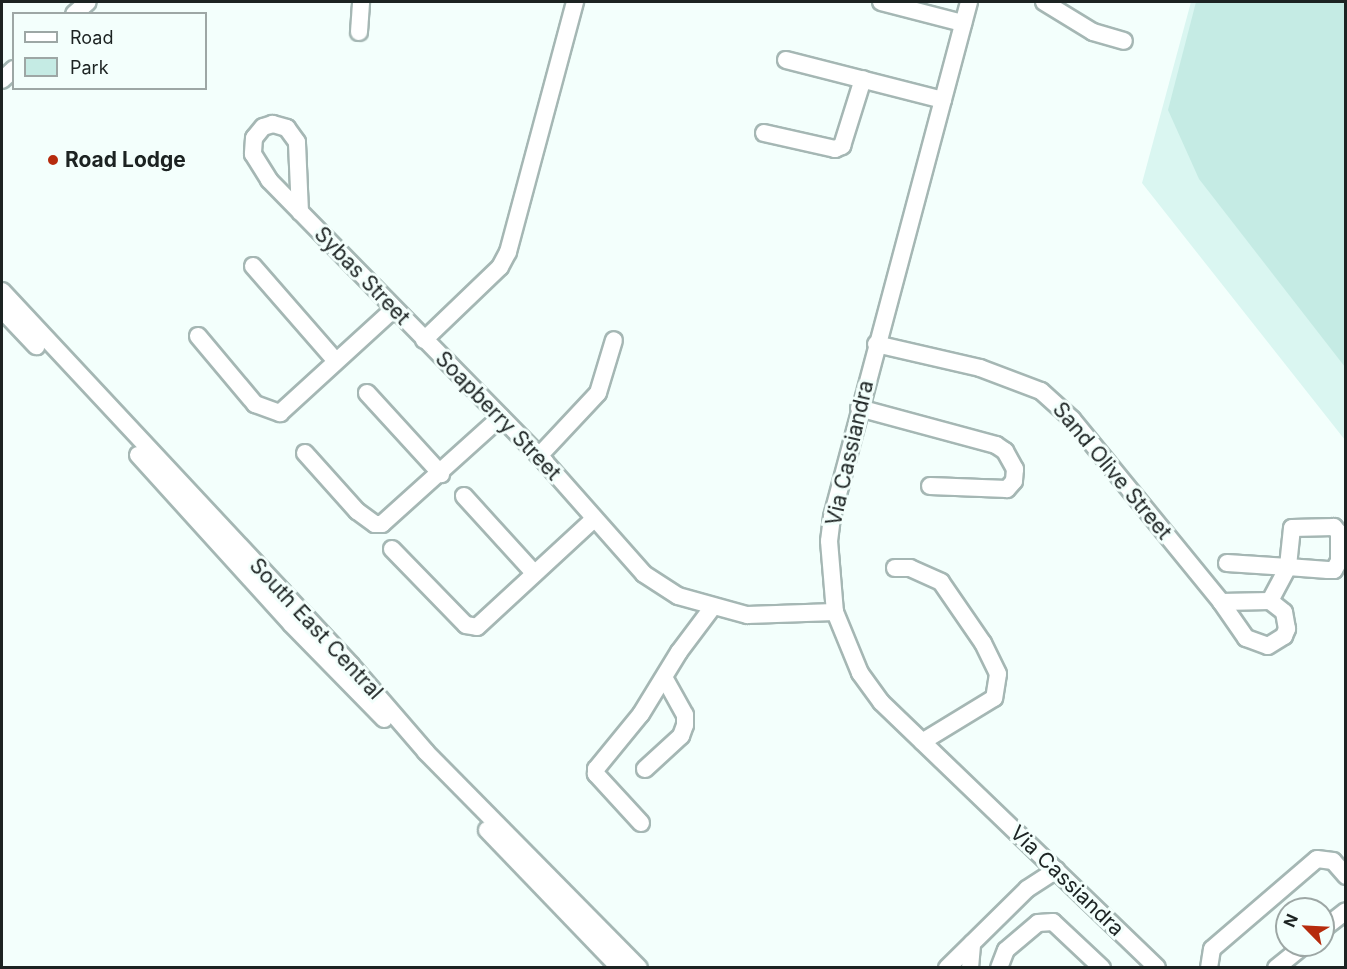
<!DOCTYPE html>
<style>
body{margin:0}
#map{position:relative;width:1347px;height:969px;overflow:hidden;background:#f3fffc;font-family:Inter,sans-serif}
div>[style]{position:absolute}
.built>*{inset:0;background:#daf6f1}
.green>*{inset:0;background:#c5ebe4}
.roads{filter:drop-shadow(2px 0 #a5b7b4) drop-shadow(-2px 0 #a5b7b4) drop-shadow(0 2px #a5b7b4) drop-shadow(0 -2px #a5b7b4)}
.minor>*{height:16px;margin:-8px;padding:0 8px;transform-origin:8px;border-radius:8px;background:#fff}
.dots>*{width:16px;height:16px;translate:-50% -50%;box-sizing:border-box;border:3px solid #f3fffc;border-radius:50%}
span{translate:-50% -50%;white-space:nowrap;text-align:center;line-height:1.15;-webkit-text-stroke:6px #f3fffc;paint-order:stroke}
.poi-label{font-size:21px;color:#1c2322;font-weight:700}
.left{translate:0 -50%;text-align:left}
.street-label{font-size:21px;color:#1c2322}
.frame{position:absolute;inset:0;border:3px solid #1c2322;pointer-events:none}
.legend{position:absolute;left:12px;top:12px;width:195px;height:78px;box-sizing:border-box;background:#f3fffc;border:2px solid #9da7a5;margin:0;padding:8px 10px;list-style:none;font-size:18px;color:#1c2322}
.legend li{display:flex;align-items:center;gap:12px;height:30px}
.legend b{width:30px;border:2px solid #9da7a5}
.north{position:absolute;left:1275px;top:897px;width:60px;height:60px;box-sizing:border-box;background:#f3fffc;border:2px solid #9da7a5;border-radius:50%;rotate:294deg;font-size:16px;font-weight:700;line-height:24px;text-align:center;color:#1c2322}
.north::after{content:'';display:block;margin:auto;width:21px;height:27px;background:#b62b0d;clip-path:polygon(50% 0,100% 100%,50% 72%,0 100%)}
</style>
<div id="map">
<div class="built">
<div style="clip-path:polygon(1191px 2px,1345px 2px,1345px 440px,1142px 183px)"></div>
</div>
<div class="green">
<div style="clip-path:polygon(1196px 2px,1345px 2px,1345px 367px,1199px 179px,1168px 110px)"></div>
</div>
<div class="roads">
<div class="minor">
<div style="left:881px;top:2px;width:85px;rotate:14.4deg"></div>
<div style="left:969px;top:2px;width:533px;rotate:104.9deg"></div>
<div style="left:832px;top:517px;width:24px;rotate:97deg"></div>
<div style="left:829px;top:541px;width:71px;rotate:85.2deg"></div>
<div style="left:835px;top:612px;width:66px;rotate:67.7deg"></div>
<div style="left:860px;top:673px;width:36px;rotate:54deg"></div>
<div style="left:881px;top:702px;width:383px;rotate:43.9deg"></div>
<div style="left:1044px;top:2px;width:57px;rotate:31.5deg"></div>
<div style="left:1093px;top:32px;width:32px;rotate:16deg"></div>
<div style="left:74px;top:14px;width:18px;rotate:-41deg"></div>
<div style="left:359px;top:32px;width:30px;rotate:-86deg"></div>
<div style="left:786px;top:60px;width:162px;rotate:14.3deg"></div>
<div style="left:2px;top:80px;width:16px;rotate:-43deg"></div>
<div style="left:764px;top:133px;width:73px;rotate:12.7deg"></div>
<div style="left:835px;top:149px;width:8px;rotate:-23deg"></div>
<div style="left:842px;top:146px;width:70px;rotate:-72.6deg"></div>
<div style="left:300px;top:212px;width:70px;rotate:-92.5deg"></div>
<div style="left:297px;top:142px;width:17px;rotate:-126deg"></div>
<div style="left:287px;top:128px;width:15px;rotate:-164deg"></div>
<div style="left:273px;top:124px;width:10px;rotate:163deg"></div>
<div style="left:263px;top:127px;width:14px;rotate:129deg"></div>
<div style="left:254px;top:138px;width:16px;rotate:94deg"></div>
<div style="left:253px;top:154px;width:31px;rotate:58deg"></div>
<div style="left:269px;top:180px;width:395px;rotate:45.6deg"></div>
<div style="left:545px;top:462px;width:149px;rotate:48.5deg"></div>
<div style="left:644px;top:574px;width:40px;rotate:32.9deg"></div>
<div style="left:678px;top:596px;width:72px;rotate:15.4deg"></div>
<div style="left:747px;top:615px;width:88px;rotate:-2deg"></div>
<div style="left:253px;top:266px;width:126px;rotate:48.9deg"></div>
<div style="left:2px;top:291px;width:512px;rotate:46.98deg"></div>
<div style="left:351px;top:665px;width:115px;rotate:49.2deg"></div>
<div style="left:426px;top:752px;width:303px;rotate:45.4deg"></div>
<div style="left:2px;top:310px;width:50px;rotate:46.6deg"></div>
<div style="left:198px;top:336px;width:89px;rotate:50deg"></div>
<div style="left:255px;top:404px;width:27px;rotate:20deg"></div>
<div style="left:280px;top:413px;width:154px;rotate:-42.4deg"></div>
<div style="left:424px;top:340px;width:105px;rotate:-43.8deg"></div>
<div style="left:500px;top:267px;width:17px;rotate:-62deg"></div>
<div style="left:508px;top:252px;width:259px;rotate:-75deg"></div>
<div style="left:876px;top:344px;width:107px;rotate:13deg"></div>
<div style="left:980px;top:368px;width:65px;rotate:20.7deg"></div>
<div style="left:1041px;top:391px;width:42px;rotate:42.1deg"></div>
<div style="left:1072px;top:419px;width:236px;rotate:50.8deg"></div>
<div style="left:1221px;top:602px;width:44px;rotate:55.2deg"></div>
<div style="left:1246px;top:638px;width:23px;rotate:20deg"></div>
<div style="left:1268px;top:646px;width:19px;rotate:-32deg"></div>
<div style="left:1284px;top:636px;width:8px;rotate:-67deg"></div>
<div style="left:1287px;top:629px;width:17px;rotate:-100deg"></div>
<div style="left:1284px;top:612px;width:18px;rotate:-142deg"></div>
<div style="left:1270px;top:601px;width:49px;rotate:178.8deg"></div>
<div style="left:367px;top:393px;width:110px;rotate:47.6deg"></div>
<div style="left:859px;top:408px;width:142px;rotate:15.1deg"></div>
<div style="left:996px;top:445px;width:11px;rotate:34deg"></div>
<div style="left:1005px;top:451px;width:21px;rotate:61deg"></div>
<div style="left:1015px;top:469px;width:12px;rotate:95deg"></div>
<div style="left:1014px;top:481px;width:11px;rotate:131deg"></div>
<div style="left:1007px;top:489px;width:77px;rotate:-177.8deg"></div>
<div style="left:305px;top:453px;width:78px;rotate:48.1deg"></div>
<div style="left:357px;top:511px;width:22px;rotate:36deg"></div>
<div style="left:375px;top:524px;width:7px"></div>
<div style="left:382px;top:524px;width:160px;rotate:-42deg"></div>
<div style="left:138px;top:455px;width:228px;rotate:47.8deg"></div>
<div style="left:291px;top:624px;width:133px;rotate:45.6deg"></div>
<div style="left:539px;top:456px;width:86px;rotate:-46.9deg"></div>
<div style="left:598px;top:393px;width:55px;rotate:-73.2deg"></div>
<div style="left:464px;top:496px;width:104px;rotate:47.7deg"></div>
<div style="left:392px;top:549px;width:106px;rotate:45.8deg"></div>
<div style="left:466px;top:625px;width:11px;rotate:10deg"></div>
<div style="left:477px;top:627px;width:159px;rotate:-42.7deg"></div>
<div style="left:1227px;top:563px;width:61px;rotate:3.8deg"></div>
<div style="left:1288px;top:567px;width:40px;rotate:4.3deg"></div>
<div style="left:1328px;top:570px;width:6px"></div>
<div style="left:1334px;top:570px;width:10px;rotate:-61deg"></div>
<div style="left:1339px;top:561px;width:28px;rotate:-90deg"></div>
<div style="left:1339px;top:533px;width:8px;rotate:-130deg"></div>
<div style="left:1334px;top:527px;width:42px;rotate:178.6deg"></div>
<div style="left:1292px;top:528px;width:39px;rotate:96deg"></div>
<div style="left:1288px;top:567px;width:38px;rotate:118deg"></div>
<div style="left:895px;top:568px;width:15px"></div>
<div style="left:910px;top:568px;width:34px;rotate:24deg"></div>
<div style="left:941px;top:582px;width:74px;rotate:55.5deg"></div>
<div style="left:983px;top:643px;width:34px;rotate:64deg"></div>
<div style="left:998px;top:674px;width:24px;rotate:99deg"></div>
<div style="left:994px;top:698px;width:84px;rotate:148.6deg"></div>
<div style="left:645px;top:769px;width:49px;rotate:-42.5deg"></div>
<div style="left:681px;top:736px;width:12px;rotate:-70deg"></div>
<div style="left:685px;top:725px;width:10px;rotate:-90deg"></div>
<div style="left:685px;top:715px;width:41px;rotate:-119.1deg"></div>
<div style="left:641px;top:823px;width:67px;rotate:-132.6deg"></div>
<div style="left:596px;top:774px;width:5px;rotate:-90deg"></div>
<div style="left:596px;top:769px;width:71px;rotate:-50.7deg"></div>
<div style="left:641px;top:714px;width:73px;rotate:-58.5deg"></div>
<div style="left:679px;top:652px;width:55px;rotate:-53.1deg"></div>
<div style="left:487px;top:830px;width:192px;rotate:46.1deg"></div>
<div style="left:1323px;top:929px;width:29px;rotate:-38deg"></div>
<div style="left:947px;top:968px;width:112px;rotate:-44.6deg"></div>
<div style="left:1027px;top:889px;width:35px;rotate:-33deg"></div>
<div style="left:970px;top:968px;width:25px;rotate:-85deg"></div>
<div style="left:999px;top:968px;width:19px;rotate:-69deg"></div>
<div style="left:1006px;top:950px;width:42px;rotate:-40.2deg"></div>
<div style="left:1038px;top:923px;width:15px;rotate:-4deg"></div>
<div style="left:1053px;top:922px;width:67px;rotate:43.2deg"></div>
<div style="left:1209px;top:968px;width:19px;rotate:-81deg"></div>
<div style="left:1212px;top:949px;width:138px;rotate:-40.6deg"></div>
<div style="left:1317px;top:859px;width:16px;rotate:7deg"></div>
<div style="left:1333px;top:861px;width:20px;rotate:49deg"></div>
<div style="left:1276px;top:968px;width:36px;rotate:-39deg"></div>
</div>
</div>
<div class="dots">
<div style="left:53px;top:160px;background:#b62b0d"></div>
</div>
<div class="poi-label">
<span class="left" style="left:65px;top:160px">Road Lodge</span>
</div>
<div class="street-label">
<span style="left:362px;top:276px;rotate:46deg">Sybas Street</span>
<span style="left:498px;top:416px;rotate:46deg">Soapberry Street</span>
<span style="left:850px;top:453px;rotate:-77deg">Via Cassiandra</span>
<span style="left:1112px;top:471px;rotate:50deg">Sand Olive Street</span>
<span style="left:316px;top:629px;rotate:47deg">South East Central</span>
<span style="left:1067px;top:881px;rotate:44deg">Via Cassiandra</span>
</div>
<div class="frame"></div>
<ul class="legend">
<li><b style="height:8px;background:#fff"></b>Road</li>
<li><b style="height:16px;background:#c5ebe4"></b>Park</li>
</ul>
<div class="north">N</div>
</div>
